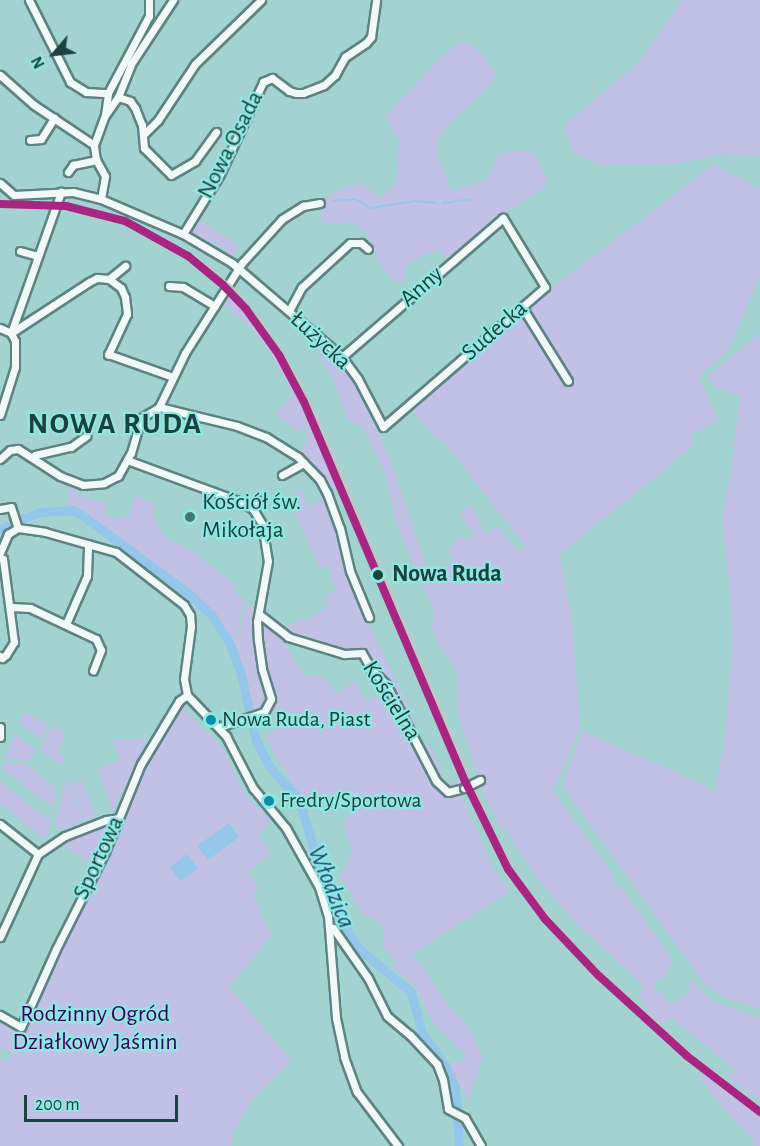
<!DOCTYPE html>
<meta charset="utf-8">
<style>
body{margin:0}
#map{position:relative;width:760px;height:1146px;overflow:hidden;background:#a2d3d0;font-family:"Alegreya Sans",sans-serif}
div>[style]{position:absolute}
.green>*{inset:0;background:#c1c1e6}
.water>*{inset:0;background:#94c6e9}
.stream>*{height:1.5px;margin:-0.75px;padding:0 0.75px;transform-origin:0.75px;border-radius:0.75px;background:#94c6e9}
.river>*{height:9px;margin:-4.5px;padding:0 4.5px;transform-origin:4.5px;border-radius:4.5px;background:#94c6e9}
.roads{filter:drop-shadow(2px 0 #5e8381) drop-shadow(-2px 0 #5e8381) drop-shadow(0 2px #5e8381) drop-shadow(0 -2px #5e8381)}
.minor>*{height:7px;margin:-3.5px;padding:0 3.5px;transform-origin:3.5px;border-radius:3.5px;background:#f1f8f8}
.rail>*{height:4px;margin-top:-2px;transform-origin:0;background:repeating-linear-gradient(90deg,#8ee7e1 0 4.5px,#bbc9c8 0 9px);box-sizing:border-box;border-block:2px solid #bbc9c8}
.bridges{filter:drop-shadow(2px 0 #5e8381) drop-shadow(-2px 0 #5e8381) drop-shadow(0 2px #5e8381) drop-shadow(0 -2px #5e8381)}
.minor-bridge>*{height:7px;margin:-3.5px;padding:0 3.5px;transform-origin:3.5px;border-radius:3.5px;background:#f1f8f8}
.rail-1>*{height:8px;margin:-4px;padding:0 4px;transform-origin:4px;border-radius:4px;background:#a82682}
.dots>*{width:16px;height:16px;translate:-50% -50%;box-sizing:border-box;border:3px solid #8ee7e1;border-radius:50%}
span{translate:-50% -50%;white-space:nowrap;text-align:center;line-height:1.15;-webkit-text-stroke:4.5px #8ee7e1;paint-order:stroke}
.bus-label{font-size:22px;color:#1c423f}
.left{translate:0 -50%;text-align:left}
.street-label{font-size:24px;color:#1c423f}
.poi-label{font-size:24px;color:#1c423f}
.stop-label{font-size:24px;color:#1c423f;font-weight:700}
.park-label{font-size:24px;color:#40005d}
.water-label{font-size:26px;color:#1b4771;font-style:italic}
.district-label{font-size:30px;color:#1c423f;font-weight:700;letter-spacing:1.5px}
.north{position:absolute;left:24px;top:24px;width:60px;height:60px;-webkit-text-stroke:4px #8ee7e1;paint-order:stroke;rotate:242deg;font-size:16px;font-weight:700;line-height:24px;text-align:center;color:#1c423f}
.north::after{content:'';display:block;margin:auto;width:21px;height:27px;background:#1c423f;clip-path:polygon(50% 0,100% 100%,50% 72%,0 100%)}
.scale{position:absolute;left:24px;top:1095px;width:154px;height:27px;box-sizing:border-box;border:3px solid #1c423f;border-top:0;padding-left:8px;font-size:18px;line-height:21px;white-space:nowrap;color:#1c423f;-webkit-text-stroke:4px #8ee7e1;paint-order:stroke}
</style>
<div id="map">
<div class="green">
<div style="clip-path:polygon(682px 0,760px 0,760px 156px,720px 154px,677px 164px,603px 166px,574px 153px,563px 126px,640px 61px)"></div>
<div style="clip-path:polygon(463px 41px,472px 45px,486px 59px,496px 74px,488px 88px,454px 118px,439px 137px,436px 152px,451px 190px,485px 181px,499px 154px,514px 151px,526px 150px,539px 160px,547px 179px,544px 188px,502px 214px,449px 260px,439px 250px,421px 256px,407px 265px,403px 283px,393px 281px,382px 268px,367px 233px,352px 221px,343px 224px,324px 224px,320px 213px,328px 197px,345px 186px,362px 183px,380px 198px,396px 184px,399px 142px,385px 116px,446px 52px)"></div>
<div style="clip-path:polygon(714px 164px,760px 189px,760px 276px,728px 350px,699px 377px,719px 421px,690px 435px,692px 447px,559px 555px,572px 616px,580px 728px,553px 791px,614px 877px,610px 881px,622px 888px,669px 955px,672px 962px,665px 979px,656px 980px,654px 990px,664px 995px,668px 1003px,672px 1003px,690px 993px,688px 984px,691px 979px,712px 1001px,760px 1018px,760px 1101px,730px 1079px,727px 1070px,739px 1073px,672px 1018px,662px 1024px,654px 1018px,644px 1006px,640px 994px,643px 985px,574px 921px,539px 881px,512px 841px,506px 827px,501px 830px,482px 789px,458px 713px,457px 674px,452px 659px,442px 652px,432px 627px,434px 611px,394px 519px,393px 507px,384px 471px,363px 428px,347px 419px,335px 384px,315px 348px,276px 305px,281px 305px,340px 361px,361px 396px,391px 461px,431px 582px,453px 560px,449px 553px,458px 536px,468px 541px,474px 534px,461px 515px,463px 508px,472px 506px,486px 535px,498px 526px,519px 552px,526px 547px,444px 442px,435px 439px,410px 407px,547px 291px)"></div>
<div style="clip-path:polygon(198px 219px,240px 246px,233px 257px,213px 240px,210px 244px,193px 233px,192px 228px)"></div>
<div style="clip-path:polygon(229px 293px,262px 333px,297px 390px,337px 486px,325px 496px,312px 471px,298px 457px,307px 440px,306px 423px,299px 432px,276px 414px,293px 393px,266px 346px,251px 327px,222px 303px)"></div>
<div style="clip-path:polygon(760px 333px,760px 1008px,726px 999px,704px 983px,564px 788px,565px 777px,582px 731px,705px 785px,715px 795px,726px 728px,732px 644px,730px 588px,722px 518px,731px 471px,740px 396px,715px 388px,708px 376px)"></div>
<div style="clip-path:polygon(evenodd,70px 485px,76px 488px,78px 495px,107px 503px,105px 514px,116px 520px,120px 515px,128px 519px,135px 495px,155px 504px,153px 518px,166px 538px,190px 550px,237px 586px,234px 591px,244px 600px,235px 647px,247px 603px,279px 631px,302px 617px,306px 621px,328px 606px,325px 597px,336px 590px,328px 565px,320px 568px,289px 501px,300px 489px,309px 506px,325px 498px,356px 601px,358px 617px,358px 603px,402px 692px,424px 746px,429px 744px,447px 785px,461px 779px,466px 795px,462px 797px,493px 867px,510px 891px,410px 956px,416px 958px,448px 1005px,468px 1026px,483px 1057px,468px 1100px,449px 1066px,454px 1062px,462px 1061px,467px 1056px,432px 1021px,414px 985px,391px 966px,396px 962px,384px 948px,383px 928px,371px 917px,364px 915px,340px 876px,348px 864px,352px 852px,343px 823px,356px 806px,354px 794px,349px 789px,304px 803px,265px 737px,283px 726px,276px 711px,251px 719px,240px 670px,229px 642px,211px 614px,187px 592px,79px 513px,67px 511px,70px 485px,288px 637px,344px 654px,362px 653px,386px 684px,382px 695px,366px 701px,355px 682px,336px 693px,322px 675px,305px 675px,288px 650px,288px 637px)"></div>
<div style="clip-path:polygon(181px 706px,223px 748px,245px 795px,271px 820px,259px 836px,271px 853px,248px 872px,258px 887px,253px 896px,272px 935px,229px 987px,292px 1061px,251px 1101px,234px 1131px,232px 1146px,0 1146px,0 1059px,8px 1061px,12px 1052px,0 1049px,0 1015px,21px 1027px,17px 1040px,62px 935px,105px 852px,111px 847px,152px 752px)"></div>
<div style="clip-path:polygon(24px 712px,47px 724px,42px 740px,19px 722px)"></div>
<div style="clip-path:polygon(51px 726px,65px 731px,58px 753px,65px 755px,63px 764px,56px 762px,41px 750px)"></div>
<div style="clip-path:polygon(15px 734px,37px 751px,28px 762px,5px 757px)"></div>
<div style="clip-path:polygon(148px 738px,113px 811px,97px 770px,120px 760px,112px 740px)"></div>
<div style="clip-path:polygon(4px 762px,28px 765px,57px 789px,53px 807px,3px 769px)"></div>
<div style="clip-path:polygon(67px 778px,84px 821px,61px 830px,54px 826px)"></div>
<div style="clip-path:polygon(82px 780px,96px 816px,85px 820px,71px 785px)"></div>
<div style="clip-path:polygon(0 782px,45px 817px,51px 818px,48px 833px,39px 844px,43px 837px,0 804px)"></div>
<div style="clip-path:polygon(108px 823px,112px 828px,96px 867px,58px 842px)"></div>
<div style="clip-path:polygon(705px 1075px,760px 1117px,760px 1146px,755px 1146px,753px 1139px,727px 1113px,700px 1078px)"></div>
</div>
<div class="water">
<div style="clip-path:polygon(229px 823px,239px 837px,208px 860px,197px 846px)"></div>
<div style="clip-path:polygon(187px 854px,198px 869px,180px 881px,170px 867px)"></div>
</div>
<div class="stream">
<div style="left:334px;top:201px;width:21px;rotate:-5deg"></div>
<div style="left:355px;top:199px;width:18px;rotate:29deg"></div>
<div style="left:371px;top:208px;width:45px;rotate:-9deg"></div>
<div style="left:415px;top:201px;width:21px;rotate:5deg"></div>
<div style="left:443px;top:203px;width:29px;rotate:-8deg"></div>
</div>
<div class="river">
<div style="left:0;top:530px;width:21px;rotate:-29deg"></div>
<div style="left:18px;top:520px;width:23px;rotate:-20deg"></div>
<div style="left:40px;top:512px;width:33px;rotate:-3deg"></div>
<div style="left:73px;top:510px;width:7px;rotate:27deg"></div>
<div style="left:79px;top:513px;width:134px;rotate:36.2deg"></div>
<div style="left:187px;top:592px;width:33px;rotate:43deg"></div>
<div style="left:211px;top:614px;width:33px;rotate:57deg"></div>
<div style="left:229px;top:642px;width:30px;rotate:69deg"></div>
<div style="left:240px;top:670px;width:73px;rotate:77.3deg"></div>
<div style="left:256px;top:741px;width:30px;rotate:62deg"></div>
<div style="left:270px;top:767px;width:44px;rotate:48.7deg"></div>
<div style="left:299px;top:800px;width:84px;rotate:73.3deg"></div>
<div style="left:323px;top:880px;width:52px;rotate:64.9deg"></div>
<div style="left:345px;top:927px;width:26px;rotate:58deg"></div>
<div style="left:359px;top:949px;width:67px;rotate:39.6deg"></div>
<div style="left:411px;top:992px;width:42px;rotate:75deg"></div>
<div style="left:422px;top:1033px;width:38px;rotate:55deg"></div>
<div style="left:444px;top:1064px;width:26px;rotate:65deg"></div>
<div style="left:455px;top:1088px;width:58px;rotate:86.1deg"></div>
</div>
<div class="roads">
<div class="minor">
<div style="left:29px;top:0;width:92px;rotate:63.4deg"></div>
<div style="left:70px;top:82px;width:19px;rotate:32deg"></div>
<div style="left:86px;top:92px;width:22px;rotate:3deg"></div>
<div style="left:0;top:75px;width:45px;rotate:41.4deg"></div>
<div style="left:34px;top:105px;width:72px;rotate:33.7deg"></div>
<div style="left:118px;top:97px;width:13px;rotate:18deg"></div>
<div style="left:130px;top:101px;width:9px;rotate:54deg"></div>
<div style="left:135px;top:108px;width:18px;rotate:68deg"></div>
<div style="left:142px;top:125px;width:23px;rotate:85deg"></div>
<div style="left:144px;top:148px;width:38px;rotate:45deg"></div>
<div style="left:171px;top:175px;width:28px;rotate:-30deg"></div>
<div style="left:195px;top:161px;width:36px;rotate:-54deg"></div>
<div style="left:106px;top:114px;width:21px;rotate:-55deg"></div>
<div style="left:118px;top:97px;width:35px;rotate:-68deg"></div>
<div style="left:131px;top:64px;width:77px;rotate:-56.7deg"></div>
<div style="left:143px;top:135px;width:21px;rotate:-45deg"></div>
<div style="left:158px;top:120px;width:67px;rotate:-56.5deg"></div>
<div style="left:195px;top:64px;width:92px;rotate:-44.1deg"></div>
<div style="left:30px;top:140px;width:11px;rotate:-5deg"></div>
<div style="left:41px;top:139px;width:25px;rotate:-58deg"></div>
<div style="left:68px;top:172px;width:9px;rotate:-54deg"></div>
<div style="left:73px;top:165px;width:24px;rotate:-12deg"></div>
<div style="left:0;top:183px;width:18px;rotate:41deg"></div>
<div style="left:14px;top:195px;width:59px;rotate:-2.9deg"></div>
<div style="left:73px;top:192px;width:29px;rotate:14deg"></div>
<div style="left:101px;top:199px;width:89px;rotate:23.1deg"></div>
<div style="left:183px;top:234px;width:57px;rotate:30.6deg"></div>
<div style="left:232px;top:263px;width:145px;rotate:40.5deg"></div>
<div style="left:342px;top:357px;width:27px;rotate:54deg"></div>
<div style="left:358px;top:379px;width:54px;rotate:62.5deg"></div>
<div style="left:383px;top:427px;width:214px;rotate:-40.8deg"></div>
<div style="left:545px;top:287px;width:81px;rotate:-121.3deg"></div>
<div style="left:503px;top:218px;width:213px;rotate:139.2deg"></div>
<div style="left:101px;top:199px;width:23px;rotate:-80deg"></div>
<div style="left:105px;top:176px;width:18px;rotate:-119deg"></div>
<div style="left:96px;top:160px;width:15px;rotate:-98deg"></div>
<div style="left:94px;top:145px;width:32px;rotate:-70deg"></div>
<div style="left:105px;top:115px;width:22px;rotate:-82deg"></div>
<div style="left:108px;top:93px;width:87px;rotate:-62deg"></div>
<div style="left:149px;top:16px;width:16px;rotate:-90deg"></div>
<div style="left:183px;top:234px;width:70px;rotate:-58.3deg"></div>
<div style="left:220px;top:174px;width:102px;rotate:-64.9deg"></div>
<div style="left:263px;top:82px;width:10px;rotate:-24deg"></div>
<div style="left:272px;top:78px;width:21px;rotate:37deg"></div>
<div style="left:289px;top:91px;width:7px;rotate:16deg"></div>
<div style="left:296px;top:93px;width:7px"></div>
<div style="left:303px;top:93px;width:22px;rotate:-21deg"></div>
<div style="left:324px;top:85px;width:15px;rotate:-42deg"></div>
<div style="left:335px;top:75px;width:21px;rotate:-61deg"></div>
<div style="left:345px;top:57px;width:25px;rotate:-34deg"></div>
<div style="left:366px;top:43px;width:8px;rotate:-50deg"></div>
<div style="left:371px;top:37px;width:37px;rotate:-82deg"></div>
<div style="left:20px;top:251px;width:18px;rotate:16deg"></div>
<div style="left:109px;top:279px;width:21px;rotate:-39deg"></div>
<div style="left:169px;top:286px;width:14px;rotate:4deg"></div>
<div style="left:183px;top:287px;width:37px;rotate:31deg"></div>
<div style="left:522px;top:307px;width:87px;rotate:58.1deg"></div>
<div style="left:289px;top:311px;width:27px;rotate:-62deg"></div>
<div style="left:302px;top:287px;width:65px;rotate:-42.5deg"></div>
<div style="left:350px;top:243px;width:11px"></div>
<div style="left:361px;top:243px;width:9px;rotate:41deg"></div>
<div style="left:0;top:328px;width:12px;rotate:24deg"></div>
<div style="left:11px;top:333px;width:93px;rotate:-33.2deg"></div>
<div style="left:89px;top:282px;width:9px;rotate:-27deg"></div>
<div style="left:97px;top:278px;width:12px;rotate:5deg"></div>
<div style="left:109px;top:279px;width:15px;rotate:37deg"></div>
<div style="left:121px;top:288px;width:10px;rotate:66deg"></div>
<div style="left:125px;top:297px;width:17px;rotate:83deg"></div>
<div style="left:127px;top:314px;width:45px;rotate:114.9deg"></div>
<div style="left:108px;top:354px;width:69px;rotate:19.5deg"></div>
<div style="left:159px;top:407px;width:80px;rotate:13.7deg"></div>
<div style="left:237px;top:426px;width:31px;rotate:21deg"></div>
<div style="left:266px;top:437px;width:38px;rotate:32deg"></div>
<div style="left:298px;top:457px;width:32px;rotate:46deg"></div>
<div style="left:320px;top:480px;width:15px;rotate:62deg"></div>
<div style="left:327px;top:493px;width:37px;rotate:70deg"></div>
<div style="left:340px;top:528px;width:44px;rotate:76.9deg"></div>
<div style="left:350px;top:571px;width:50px;rotate:67.6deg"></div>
<div style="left:0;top:415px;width:50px;rotate:-72.6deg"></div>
<div style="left:15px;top:367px;width:26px;rotate:-90deg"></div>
<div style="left:15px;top:341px;width:9px;rotate:-117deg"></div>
<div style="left:11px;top:333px;width:150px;rotate:-70.5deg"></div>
<div style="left:35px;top:455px;width:37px;rotate:-13deg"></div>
<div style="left:71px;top:447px;width:19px;rotate:-36deg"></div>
<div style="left:0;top:459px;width:13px;rotate:-42deg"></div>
<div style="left:10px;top:450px;width:8px;rotate:-7deg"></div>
<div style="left:18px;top:449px;width:50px;rotate:32.7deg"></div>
<div style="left:60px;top:476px;width:25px;rotate:21deg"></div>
<div style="left:83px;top:485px;width:21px;rotate:-5deg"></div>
<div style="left:104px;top:483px;width:16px;rotate:-27deg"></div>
<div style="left:118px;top:476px;width:26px;rotate:-61deg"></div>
<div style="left:131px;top:453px;width:36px;rotate:-74deg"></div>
<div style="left:141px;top:418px;width:21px;rotate:-31deg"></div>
<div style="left:159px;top:407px;width:60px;rotate:-64.3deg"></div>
<div style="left:185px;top:353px;width:107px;rotate:-57.7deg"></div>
<div style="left:242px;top:263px;width:59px;rotate:-47.7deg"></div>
<div style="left:282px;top:219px;width:25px;rotate:-32deg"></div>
<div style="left:303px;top:206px;width:17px;rotate:-10deg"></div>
<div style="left:127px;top:460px;width:121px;rotate:20.2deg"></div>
<div style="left:241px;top:502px;width:14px;rotate:30deg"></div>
<div style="left:253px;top:509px;width:17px;rotate:59deg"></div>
<div style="left:262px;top:524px;width:37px;rotate:81deg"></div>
<div style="left:268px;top:561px;width:62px;rotate:100.2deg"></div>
<div style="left:257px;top:622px;width:18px;rotate:87deg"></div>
<div style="left:258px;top:640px;width:29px;rotate:82deg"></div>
<div style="left:262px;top:669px;width:31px;rotate:73deg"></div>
<div style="left:271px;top:699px;width:15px;rotate:118deg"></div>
<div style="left:264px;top:712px;width:47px;rotate:161.6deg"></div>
<div style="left:282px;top:475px;width:25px;rotate:-29deg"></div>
<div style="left:0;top:509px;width:11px;rotate:-10deg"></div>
<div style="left:11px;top:507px;width:22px;rotate:72deg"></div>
<div style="left:253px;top:509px;width:11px;rotate:-52deg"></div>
<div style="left:18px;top:528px;width:27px;rotate:8deg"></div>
<div style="left:45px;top:532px;width:74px;rotate:15.7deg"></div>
<div style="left:116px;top:552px;width:86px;rotate:37.9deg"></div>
<div style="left:184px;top:605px;width:12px;rotate:59deg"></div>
<div style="left:190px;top:615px;width:11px;rotate:85deg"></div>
<div style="left:191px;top:626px;width:53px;rotate:97.5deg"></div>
<div style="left:184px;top:679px;width:16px;rotate:79deg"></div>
<div style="left:187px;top:695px;width:57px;rotate:46.4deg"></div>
<div style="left:226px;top:736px;width:59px;rotate:62.6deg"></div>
<div style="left:253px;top:788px;width:52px;rotate:50.5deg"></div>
<div style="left:286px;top:828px;width:68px;rotate:60.8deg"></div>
<div style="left:319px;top:887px;width:30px;rotate:73deg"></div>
<div style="left:328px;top:916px;width:102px;rotate:85.5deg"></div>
<div style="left:336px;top:1018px;width:40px;rotate:78deg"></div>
<div style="left:344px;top:1057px;width:37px;rotate:70deg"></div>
<div style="left:357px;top:1092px;width:68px;rotate:52.8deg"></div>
<div style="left:0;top:553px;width:21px;rotate:-67deg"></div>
<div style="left:8px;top:534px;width:12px;rotate:-31deg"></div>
<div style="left:0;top:558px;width:3px;rotate:18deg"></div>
<div style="left:3px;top:559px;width:84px;rotate:82.5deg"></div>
<div style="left:14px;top:642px;width:15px;rotate:122deg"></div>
<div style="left:6px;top:655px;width:5px;rotate:143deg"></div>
<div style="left:2px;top:658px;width:3px;rotate:-135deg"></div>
<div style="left:11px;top:607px;width:19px;rotate:3deg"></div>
<div style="left:30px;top:608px;width:73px;rotate:25.2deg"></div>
<div style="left:96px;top:639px;width:12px;rotate:66deg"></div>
<div style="left:101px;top:650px;width:22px;rotate:111deg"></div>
<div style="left:259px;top:614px;width:37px;rotate:38deg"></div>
<div style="left:288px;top:637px;width:59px;rotate:16.9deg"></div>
<div style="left:344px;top:654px;width:18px;rotate:-3deg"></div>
<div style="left:362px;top:653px;width:20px;rotate:60deg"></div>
<div style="left:372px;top:670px;width:20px;rotate:45deg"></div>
<div style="left:386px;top:684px;width:109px;rotate:62.7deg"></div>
<div style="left:436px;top:781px;width:16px;rotate:43deg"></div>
<div style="left:448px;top:792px;width:16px;rotate:-14deg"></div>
<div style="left:66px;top:624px;width:52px;rotate:-66.4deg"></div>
<div style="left:87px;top:576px;width:32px;rotate:-88deg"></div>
<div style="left:0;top:727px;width:10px;rotate:90deg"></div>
<div style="left:0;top:824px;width:48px;rotate:38.3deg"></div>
<div style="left:329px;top:928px;width:4px"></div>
<div style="left:333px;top:928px;width:61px;rotate:55deg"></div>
<div style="left:368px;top:978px;width:42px;rotate:63.4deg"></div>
<div style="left:387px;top:1016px;width:30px;rotate:40deg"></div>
<div style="left:410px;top:1035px;width:40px;rotate:47deg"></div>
<div style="left:437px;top:1064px;width:17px;rotate:69deg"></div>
<div style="left:443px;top:1080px;width:29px;rotate:80deg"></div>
<div style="left:448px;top:1109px;width:19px;rotate:28deg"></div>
<div style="left:465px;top:1118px;width:32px;rotate:60deg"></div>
<div style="left:0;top:937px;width:91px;rotate:-65.4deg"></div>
<div style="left:38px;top:854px;width:32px;rotate:-34deg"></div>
<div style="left:65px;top:836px;width:44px;rotate:-21.3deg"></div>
<div style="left:106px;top:820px;width:12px;rotate:-9deg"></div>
<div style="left:0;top:1015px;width:24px;rotate:30deg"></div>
<div style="left:21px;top:1027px;width:85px;rotate:-65.8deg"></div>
<div style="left:56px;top:949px;width:109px;rotate:-63.2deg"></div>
<div style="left:105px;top:852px;width:95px;rotate:-67.8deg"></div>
<div style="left:141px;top:764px;width:74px;rotate:-58.9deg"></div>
<div style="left:179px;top:701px;width:10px;rotate:-37deg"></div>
</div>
</div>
<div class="rail">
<div style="left:163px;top:241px;width:47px;rotate:29.3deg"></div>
<div style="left:204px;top:264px;width:37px;rotate:41deg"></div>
<div style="left:232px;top:288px;width:47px;rotate:50.2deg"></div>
<div style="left:262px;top:324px;width:61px;rotate:57.1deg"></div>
<div style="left:295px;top:375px;width:56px;rotate:63.4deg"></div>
<div style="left:320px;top:425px;width:442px;rotate:67deg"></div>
<div style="left:493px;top:832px;width:56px;rotate:61.1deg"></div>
<div style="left:520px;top:881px;width:61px;rotate:51.6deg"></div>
<div style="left:558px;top:929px;width:74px;rotate:45.5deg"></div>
<div style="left:610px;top:982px;width:117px;rotate:41.9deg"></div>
<div style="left:697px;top:1060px;width:79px;rotate:37.3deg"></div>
</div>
<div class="bridges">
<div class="minor-bridge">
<div style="left:464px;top:788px;width:18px;rotate:-27deg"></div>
</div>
</div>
<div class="rail-1">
<div style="left:0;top:204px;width:66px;rotate:1.7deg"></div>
<div style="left:66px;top:206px;width:61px;rotate:14.3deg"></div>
<div style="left:125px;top:221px;width:72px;rotate:29.1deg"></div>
<div style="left:188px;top:256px;width:45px;rotate:39.6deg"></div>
<div style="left:223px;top:285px;width:33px;rotate:46deg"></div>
<div style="left:246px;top:309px;width:57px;rotate:54.3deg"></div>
<div style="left:279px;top:355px;width:53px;rotate:62deg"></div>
<div style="left:304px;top:402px;width:414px;rotate:67deg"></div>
<div style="left:466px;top:783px;width:96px;rotate:64deg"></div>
<div style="left:508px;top:869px;width:62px;rotate:53.5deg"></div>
<div style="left:545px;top:919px;width:77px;rotate:46.6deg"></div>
<div style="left:598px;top:975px;width:120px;rotate:42.3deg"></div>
<div style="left:687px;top:1056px;width:92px;rotate:37.5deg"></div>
</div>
<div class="dots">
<div style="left:190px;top:517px;background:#4b7572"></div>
<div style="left:378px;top:575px;background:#1c423f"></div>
<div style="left:211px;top:720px;background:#078faa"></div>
<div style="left:269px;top:801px;background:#078faa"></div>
</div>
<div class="bus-label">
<span class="left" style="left:222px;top:720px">Nowa Ruda, Piast</span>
<span class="left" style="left:280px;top:801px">Fredry/Sportowa</span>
</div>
<div class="street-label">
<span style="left:231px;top:145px;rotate:-63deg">Nowa Osada</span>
<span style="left:422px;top:287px;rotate:-41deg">Anny</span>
<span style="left:495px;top:331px;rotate:-41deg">Sudecka</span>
<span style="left:320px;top:341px;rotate:43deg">Łużycka</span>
<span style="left:391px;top:701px;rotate:58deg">Kościelna</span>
<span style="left:99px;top:858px;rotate:-65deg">Sportowa</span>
</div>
<div class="poi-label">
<span class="left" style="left:202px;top:517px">Kościół św.<br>Mikołaja</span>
</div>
<div class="stop-label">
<span class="left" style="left:392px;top:575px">Nowa Ruda</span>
</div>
<div class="park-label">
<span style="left:95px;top:1029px">Rodzinny Ogród<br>Działkowy Jaśmin</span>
</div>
<div class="water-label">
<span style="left:331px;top:887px;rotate:68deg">Włodzica</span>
</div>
<div class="district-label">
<span style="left:115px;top:424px">NOWA RUDA</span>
</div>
<div class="north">N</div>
<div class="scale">200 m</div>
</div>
